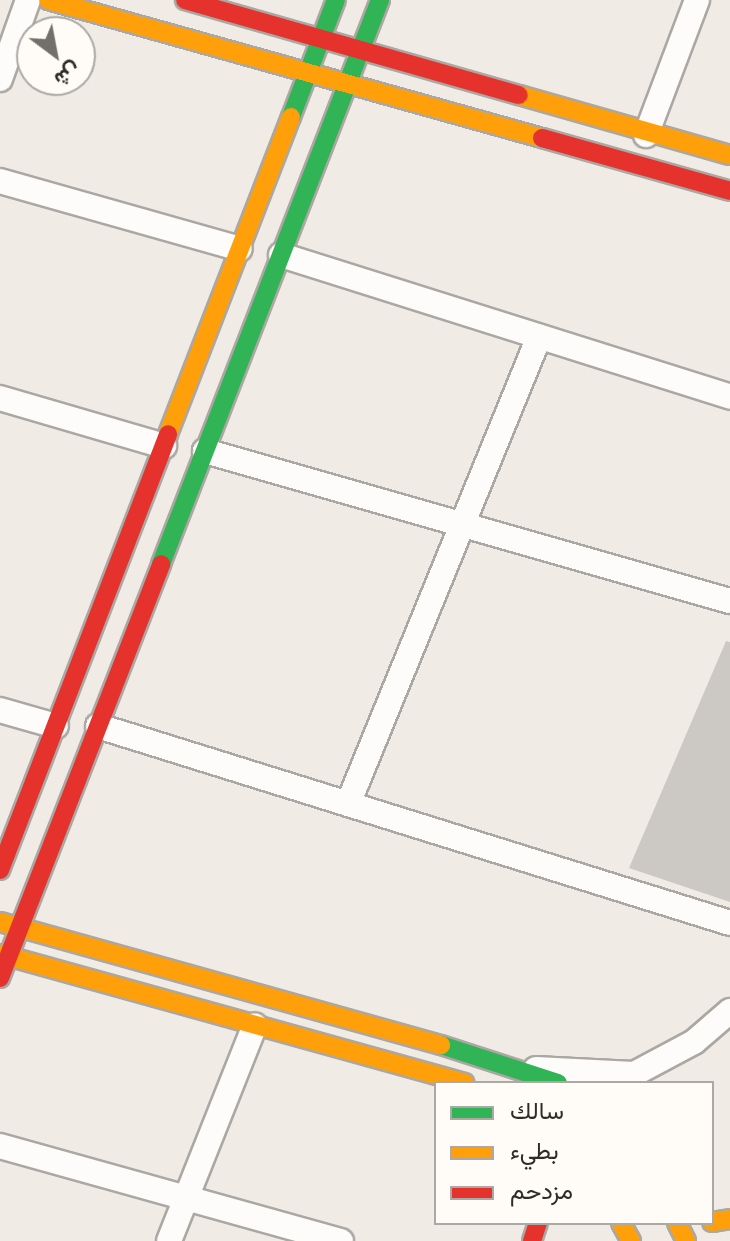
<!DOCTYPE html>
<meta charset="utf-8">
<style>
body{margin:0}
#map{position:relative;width:730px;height:1241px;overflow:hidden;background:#f0ece5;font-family:Roboto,Vazirmatn,sans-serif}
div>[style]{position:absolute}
.building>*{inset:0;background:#ccc8c3}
.roads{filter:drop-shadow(2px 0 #aba7a2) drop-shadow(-2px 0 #aba7a2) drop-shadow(0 2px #aba7a2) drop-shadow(0 -2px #aba7a2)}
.street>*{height:24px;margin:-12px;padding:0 12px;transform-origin:12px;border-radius:12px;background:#fdfcfb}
.fast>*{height:18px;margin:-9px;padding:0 9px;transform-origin:9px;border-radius:9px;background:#30b455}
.slow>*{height:18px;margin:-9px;padding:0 9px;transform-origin:9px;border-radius:9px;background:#ff9f0a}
.jam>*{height:18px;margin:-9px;padding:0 9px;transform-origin:9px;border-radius:9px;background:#e5322d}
span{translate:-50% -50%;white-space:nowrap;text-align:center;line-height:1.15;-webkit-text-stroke:6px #fffbf6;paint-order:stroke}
.legend{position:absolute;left:434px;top:1081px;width:280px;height:144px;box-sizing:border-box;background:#fffbf6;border:2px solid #aca8a3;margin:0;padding:10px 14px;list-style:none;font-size:24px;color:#2f2c27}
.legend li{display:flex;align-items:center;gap:16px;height:40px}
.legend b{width:40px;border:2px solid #aca8a3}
.north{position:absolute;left:16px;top:16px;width:80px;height:80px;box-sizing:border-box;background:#fffbf6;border:2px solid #aca8a3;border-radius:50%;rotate:148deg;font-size:22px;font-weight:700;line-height:32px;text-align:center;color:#2f2c27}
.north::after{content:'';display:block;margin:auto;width:28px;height:36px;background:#736f6a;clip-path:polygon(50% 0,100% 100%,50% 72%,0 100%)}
</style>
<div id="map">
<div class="building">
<div style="clip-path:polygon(726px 641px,730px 642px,730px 902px,629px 868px)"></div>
</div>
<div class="roads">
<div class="street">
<div style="left:0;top:79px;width:84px;rotate:-70.5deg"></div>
<div style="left:646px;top:135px;width:144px;rotate:-69.3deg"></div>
<div style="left:0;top:181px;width:249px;rotate:15.8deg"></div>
<div style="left:281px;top:255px;width:471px;rotate:17.5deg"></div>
<div style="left:0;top:398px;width:171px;rotate:16.3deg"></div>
<div style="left:205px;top:451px;width:546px;rotate:15.95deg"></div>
<div style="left:0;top:710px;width:58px;rotate:15.9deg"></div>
<div style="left:98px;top:726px;width:662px;rotate:17.31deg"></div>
<div style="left:348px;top:804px;width:505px;rotate:-67.76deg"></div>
<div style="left:536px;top:1069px;width:98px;rotate:2.9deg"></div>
<div style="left:634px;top:1074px;width:68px;rotate:-28.1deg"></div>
<div style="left:694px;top:1042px;width:48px;rotate:-40.7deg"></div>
<div style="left:0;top:1146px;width:354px;rotate:15.6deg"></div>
<div style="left:169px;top:1241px;width:232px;rotate:-68.3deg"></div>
</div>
<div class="fast">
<div style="left:291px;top:117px;width:125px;rotate:-69deg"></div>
<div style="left:161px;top:564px;width:605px;rotate:-68.78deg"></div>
<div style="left:441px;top:1045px;width:123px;rotate:18deg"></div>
</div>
<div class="slow">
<div style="left:48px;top:0;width:513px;rotate:15.61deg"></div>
<div style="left:519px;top:95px;width:219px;rotate:15.9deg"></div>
<div style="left:168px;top:434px;width:340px;rotate:-68.8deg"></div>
<div style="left:0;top:922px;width:458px;rotate:15.6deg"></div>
<div style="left:0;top:954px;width:482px;rotate:15.5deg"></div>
<div style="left:712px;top:1222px;width:18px;rotate:-9deg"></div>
<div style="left:621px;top:1223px;width:21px;rotate:61deg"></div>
<div style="left:677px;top:1223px;width:20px;rotate:63deg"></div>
</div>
<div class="jam">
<div style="left:185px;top:0;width:347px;rotate:15.9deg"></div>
<div style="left:542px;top:138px;width:195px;rotate:15.7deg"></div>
<div style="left:0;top:870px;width:467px;rotate:-68.9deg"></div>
<div style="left:0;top:978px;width:444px;rotate:-68.7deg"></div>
<div style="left:532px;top:1241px;width:19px;rotate:-72deg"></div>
</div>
</div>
<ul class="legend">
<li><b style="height:10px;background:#30b455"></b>سالك</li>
<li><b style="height:10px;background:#ff9f0a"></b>بطيء</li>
<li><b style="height:10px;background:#e5322d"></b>مزدحم</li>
</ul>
<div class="north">ش</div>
</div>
